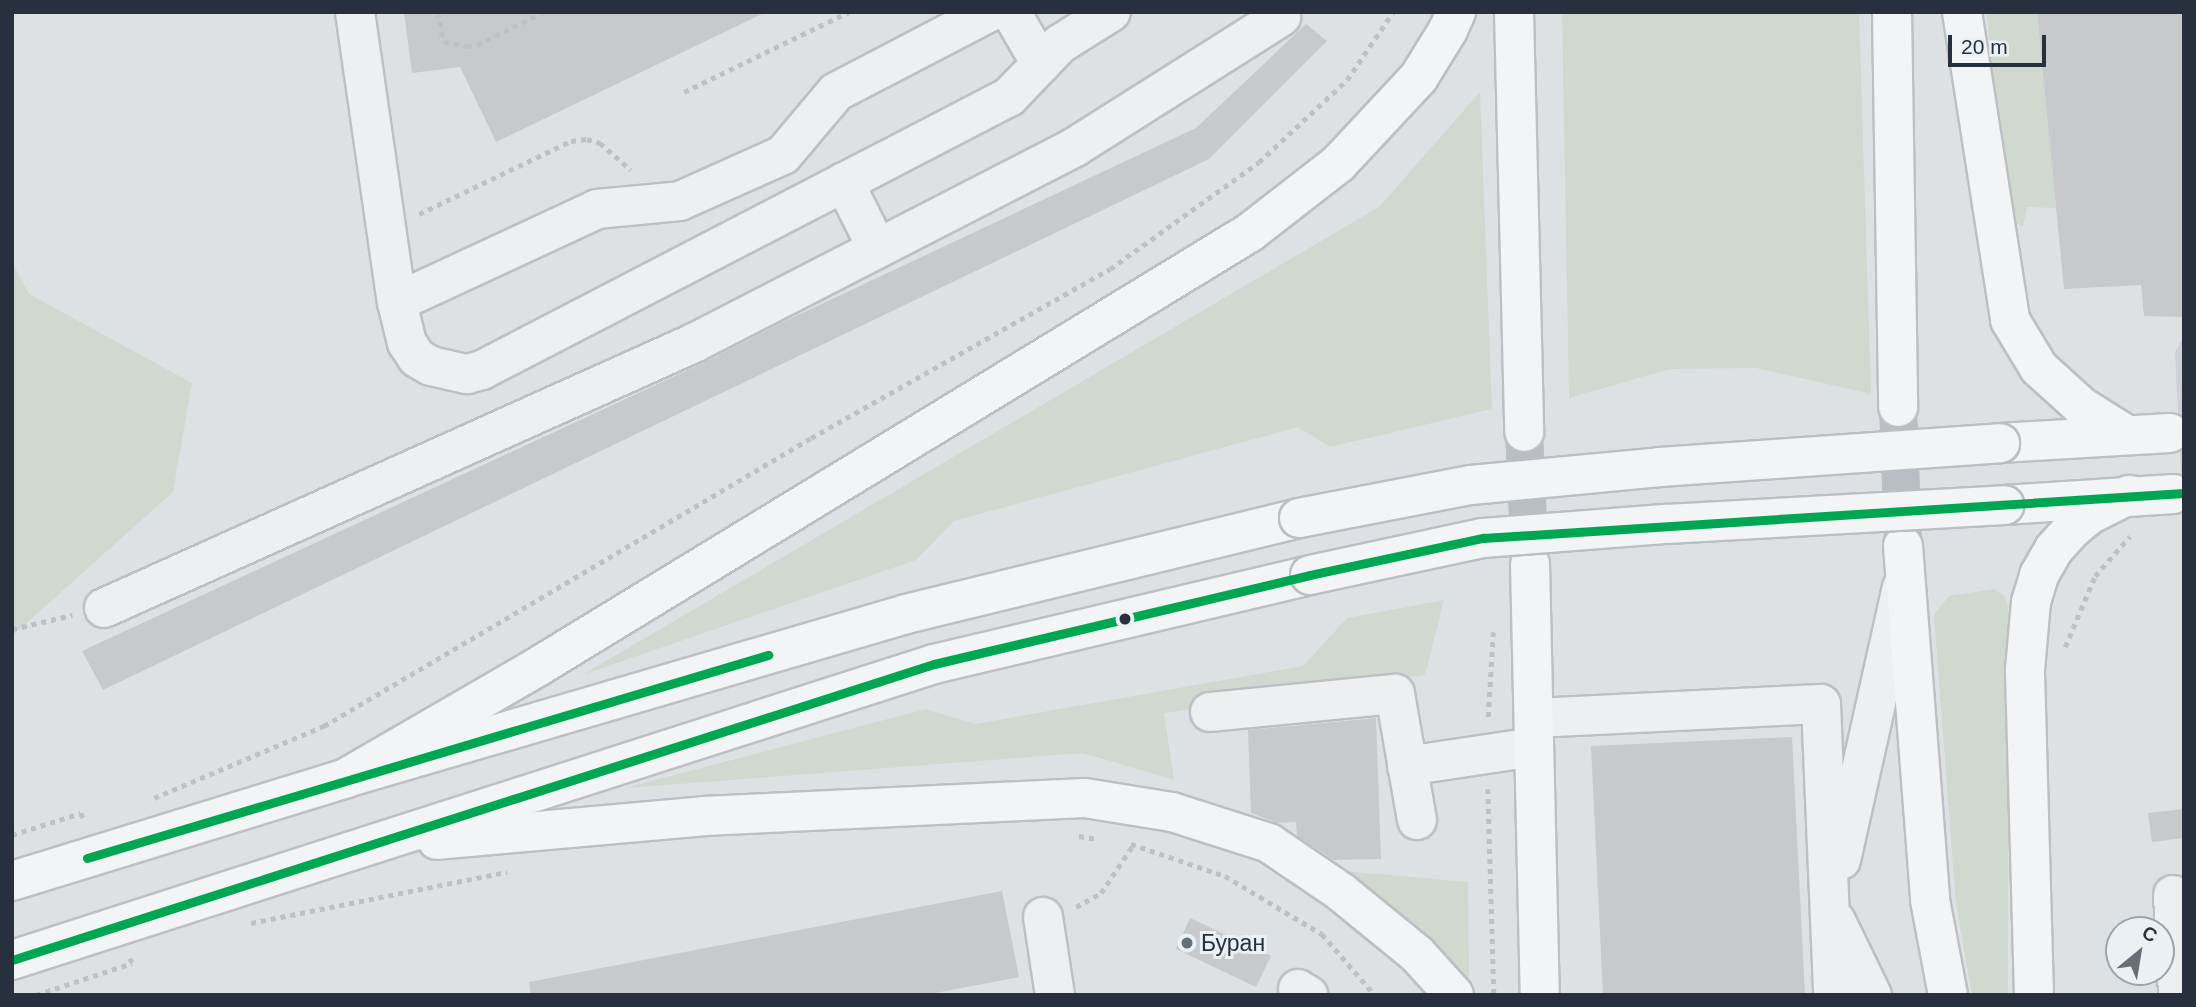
<!DOCTYPE html>
<meta charset="utf-8">
<style>
body{margin:0}
#map{position:relative;width:2196px;height:1007px;overflow:hidden;background:#dee1e4;font-family:Helvetica,sans-serif}
div>[style]{position:absolute}
.built>*{inset:0;background:#ccd1d7}
.green>*{inset:0;background:#d0d8cf}
.building>*{inset:0;background:#c7c9cc}
.major-tunnel>*{height:38px;margin-top:-19px;transform-origin:0;background:repeating-linear-gradient(90deg,#b9bec3 0 38px,transparent 0 57px)}
.path>*{height:4.5px;margin-top:-2.25px;transform-origin:0;background:repeating-linear-gradient(90deg,#bec1c4 0 5px,transparent 0 10px)}
.roads{filter:drop-shadow(2px 0 #bdbfc2) drop-shadow(-2px 0 #bdbfc2) drop-shadow(0 2px #bdbfc2) drop-shadow(0 -2px #bdbfc2)}
.minor>*{height:38px;margin:-19px;padding:0 19px;transform-origin:19px;border-radius:19px;background:#eeeff1}
.major>*{height:38px;margin:-19px;padding:0 19px;transform-origin:19px;border-radius:19px;background:#f2f4f5}
.bridges{filter:drop-shadow(2px 0 #bbbec2) drop-shadow(-2px 0 #bbbec2) drop-shadow(0 2px #bbbec2) drop-shadow(0 -2px #bbbec2)}
.major-bridge>*{height:38px;margin:-19px;padding:0 19px;transform-origin:19px;border-radius:19px;background:#f2f4f5}
.bus-1>*{height:9px;margin:-4.5px;padding:0 4.5px;transform-origin:4.5px;border-radius:4.5px;background:#00a651}
.dots>*{width:19px;height:19px;translate:-50% -50%;box-sizing:border-box;border:4px solid #ebf0f4;border-radius:50%}
span{translate:-50% -50%;white-space:nowrap;text-align:center;line-height:1.15;-webkit-text-stroke:6px #ebf0f4;paint-order:stroke}
.poi-label{font-size:23px;color:#26313d}
.left{translate:0 -50%;text-align:left}
.frame{position:absolute;inset:0;border:14px solid #26313d;pointer-events:none}
.north{position:absolute;left:2105px;top:916px;width:70px;height:70px;box-sizing:border-box;background:#ebf0f4;border:2px solid #9ca4ab;border-radius:50%;rotate:30deg;font-size:19px;font-weight:700;line-height:28px;text-align:center;color:#26313d}
.north::after{content:'';display:block;margin:auto;width:24px;height:32px;background:#666f77;clip-path:polygon(50% 0,100% 100%,50% 72%,0 100%)}
.scale{position:absolute;left:1948px;top:35px;width:98px;height:32px;box-sizing:border-box;border:4px solid #26313d;border-top:0;padding-left:9px;font-size:21px;line-height:24px;white-space:nowrap;color:#26313d;-webkit-text-stroke:5px #ebf0f4;paint-order:stroke}
</style>
<div id="map">
<div class="built">
<div style="clip-path:polygon(2184px 336px,2184px 532px,2175px 352px)"></div>
</div>
<div class="green">
<div style="clip-path:polygon(1562px 12px,1859px 12px,1871px 394px,1756px 368px,1670px 369px,1569px 398px)"></div>
<div style="clip-path:polygon(1987px 12px,2037px 12px,2056px 208px,2027px 207px,2023px 226px,2009px 221px,1997px 167px)"></div>
<div style="clip-path:polygon(1480px 92px,1492px 409px,1330px 447px,1298px 427px,954px 521px,916px 560px,582px 675px,1379px 207px)"></div>
<div style="clip-path:polygon(12px 262px,29px 294px,192px 383px,173px 492px,12px 636px)"></div>
<div style="clip-path:polygon(1994px 589px,2004px 596px,2008px 607px,2008px 995px,1972px 995px,1956px 904px,1934px 615px,1949px 596px)"></div>
<div style="clip-path:polygon(1444px 600px,1425px 675px,1164px 713px,1174px 780px,1083px 753px,625px 788px,926px 709px,975px 724px,1303px 666px,1347px 618px)"></div>
<div style="clip-path:polygon(1344px 871px,1468px 882px,1469px 988px)"></div>
</div>
<div class="building">
<div style="clip-path:polygon(404px 12px,766px 12px,496px 142px,460px 67px,412px 73px)"></div>
<div style="clip-path:polygon(2037px 12px,2184px 12px,2184px 317px,2144px 316px,2141px 285px,2064px 289px)"></div>
<div style="clip-path:polygon(1306px 24px,1327px 41px,1209px 159px,103px 690px,82px 651px,703px 363px,781px 323px,1196px 128px)"></div>
<div style="clip-path:polygon(1376px 718px,1381px 859px,1334px 860px,1297px 836px,1296px 822px,1277px 823px,1251px 813px,1248px 730px)"></div>
<div style="clip-path:polygon(1792px 737px,1805px 995px,1603px 995px,1591px 746px)"></div>
<div style="clip-path:polygon(2184px 809px,2184px 838px,2152px 842px,2148px 813px)"></div>
<div style="clip-path:polygon(1002px 891px,1019px 977px,925px 995px,531px 995px,529px 982px)"></div>
<div style="clip-path:polygon(1190px 918px,1271px 956px,1256px 987px,1176px 949px)"></div>
</div>
<div class="major-tunnel">
<div style="left:1898px;top:407px;width:137px;rotate:87.9deg"></div>
<div style="left:1524px;top:432px;width:132px;rotate:87.4deg"></div>
</div>
<div class="path">
<div style="left:438px;top:12px;width:31px;rotate:79deg"></div>
<div style="left:444px;top:42px;width:23px;rotate:10deg"></div>
<div style="left:467px;top:46px;width:10px;rotate:-6deg"></div>
<div style="left:477px;top:45px;width:75px;rotate:-26.2deg"></div>
<div style="left:684px;top:92px;width:183px;rotate:-25.9deg"></div>
<div style="left:419px;top:214px;width:169px;rotate:-25.7deg"></div>
<div style="left:571px;top:141px;width:16px;rotate:-7deg"></div>
<div style="left:587px;top:139px;width:14px;rotate:17deg"></div>
<div style="left:600px;top:143px;width:41px;rotate:41.1deg"></div>
<div style="left:12px;top:629px;width:62px;rotate:-13.1deg"></div>
<div style="left:2065px;top:647px;width:77px;rotate:-67.1deg"></div>
<div style="left:2095px;top:576px;width:53px;rotate:-48.8deg"></div>
<div style="left:1488px;top:717px;width:85px;rotate:-86.6deg"></div>
<div style="left:1488px;top:789px;width:206px;rotate:88.3deg"></div>
<div style="left:154px;top:798px;width:185px;rotate:-23deg"></div>
<div style="left:324px;top:726px;width:566px;rotate:-30.6deg"></div>
<div style="left:811px;top:438px;width:343px;rotate:-29.5deg"></div>
<div style="left:1110px;top:269px;width:183px;rotate:-35.7deg"></div>
<div style="left:1259px;top:162px;width:120px;rotate:-43deg"></div>
<div style="left:1347px;top:80px;width:82px;rotate:-55.9deg"></div>
<div style="left:12px;top:835px;width:72px;rotate:-17.7deg"></div>
<div style="left:81px;top:813px;width:10px;rotate:66deg"></div>
<div style="left:1079px;top:836px;width:19px;rotate:9deg"></div>
<div style="left:1131px;top:844px;width:99px;rotate:18.8deg"></div>
<div style="left:1225px;top:876px;width:113px;rotate:30.9deg"></div>
<div style="left:1322px;top:934px;width:81px;rotate:49deg"></div>
<div style="left:1076px;top:907px;width:29px;rotate:-29deg"></div>
<div style="left:1101px;top:893px;width:58px;rotate:-56.3deg"></div>
<div style="left:251px;top:923px;width:261px;rotate:-11.3deg"></div>
<div style="left:36px;top:995px;width:101px;rotate:-18.4deg"></div>
<div style="left:132px;top:963px;width:7px;rotate:-117deg"></div>
</div>
<div class="roads">
<div class="minor">
<div style="left:355px;top:12px;width:293px;rotate:81.8deg"></div>
<div style="left:397px;top:302px;width:42px;rotate:76.3deg"></div>
<div style="left:407px;top:343px;width:18px;rotate:56deg"></div>
<div style="left:417px;top:358px;width:16px;rotate:30deg"></div>
<div style="left:431px;top:366px;width:37px;rotate:13deg"></div>
<div style="left:467px;top:374px;width:16px;rotate:-15deg"></div>
<div style="left:482px;top:370px;width:594px;rotate:-27.39deg"></div>
<div style="left:1009px;top:97px;width:74px;rotate:-46.1deg"></div>
<div style="left:1060px;top:44px;width:60px;rotate:-32.1deg"></div>
<div style="left:1011px;top:12px;width:60px;rotate:60deg"></div>
<div style="left:844px;top:182px;width:74px;rotate:63.4deg"></div>
<div style="left:397px;top:302px;width:221px;rotate:-24.9deg"></div>
<div style="left:597px;top:209px;width:83px;rotate:-5.5deg"></div>
<div style="left:680px;top:201px;width:113px;rotate:-24.1deg"></div>
<div style="left:783px;top:155px;width:82px;rotate:-49.9deg"></div>
<div style="left:836px;top:92px;width:174px;rotate:-27.5deg"></div>
<div style="left:104px;top:608px;width:647px;rotate:-24.19deg"></div>
<div style="left:694px;top:343px;width:428px;rotate:-27.2deg"></div>
<div style="left:1075px;top:147px;width:244px;rotate:-32.3deg"></div>
<div style="left:1210px;top:712px;width:186px;rotate:-5.6deg"></div>
<div style="left:1395px;top:694px;width:128px;rotate:80.1deg"></div>
<div style="left:1534px;top:718px;width:287px;rotate:-2.8deg"></div>
<div style="left:1821px;top:704px;width:291px;rotate:87.6deg"></div>
<div style="left:1407px;top:766px;width:128px;rotate:-8.5deg"></div>
<div style="left:1841px;top:860px;width:279px;rotate:-77.4deg"></div>
<div style="left:2173px;top:895px;width:100px;rotate:87.1deg"></div>
<div style="left:1043px;top:917px;width:79px;rotate:81.3deg"></div>
<div style="left:1836px;top:921px;width:82px;rotate:64.1deg"></div>
<div style="left:1298px;top:989px;width:12px;rotate:31deg"></div>
</div>
<div class="major">
<div style="left:1514px;top:12px;width:420px;rotate:88.6deg"></div>
<div style="left:1892px;top:12px;width:395px;rotate:89.1deg"></div>
<div style="left:1962px;top:12px;width:312px;rotate:81.1deg"></div>
<div style="left:2010px;top:320px;width:56px;rotate:58.9deg"></div>
<div style="left:2039px;top:368px;width:58px;rotate:42.2deg"></div>
<div style="left:2082px;top:407px;width:53px;rotate:31.9deg"></div>
<div style="left:2000px;top:443px;width:170px;rotate:-3.4deg"></div>
<div style="left:2004px;top:505px;width:170px;rotate:-3.7deg"></div>
<div style="left:1903px;top:546px;width:355px;rotate:85.6deg"></div>
<div style="left:1930px;top:900px;width:97px;rotate:79.3deg"></div>
<div style="left:1530px;top:564px;width:431px;rotate:88.7deg"></div>
<div style="left:346px;top:778px;width:223px;rotate:-30.1deg"></div>
<div style="left:539px;top:666px;width:832px;rotate:-31.38deg"></div>
<div style="left:1249px;top:233px;width:113px;rotate:-37.8deg"></div>
<div style="left:1338px;top:164px;width:119px;rotate:-47deg"></div>
<div style="left:1419px;top:77px;width:55px;rotate:-58.3deg"></div>
<div style="left:1448px;top:30px;width:20px;rotate:-66deg"></div>
<div style="left:437px;top:840px;width:268px;rotate:-5.1deg"></div>
<div style="left:704px;top:816px;width:381px;rotate:-2.7deg"></div>
<div style="left:1085px;top:798px;width:88px;rotate:9.1deg"></div>
<div style="left:1172px;top:812px;width:102px;rotate:17.7deg"></div>
<div style="left:1269px;top:843px;width:87px;rotate:34.2deg"></div>
<div style="left:1341px;top:892px;width:98px;rotate:39.2deg"></div>
<div style="left:1417px;top:954px;width:55px;rotate:47.9deg"></div>
<div style="left:12px;top:881px;width:350px;rotate:-17.1deg"></div>
<div style="left:346px;top:778px;width:584px;rotate:-16.32deg"></div>
<div style="left:906px;top:614px;width:405px;rotate:-13.7deg"></div>
<div style="left:12px;top:960px;width:968px;rotate:-17.8deg"></div>
<div style="left:934px;top:664px;width:386px;rotate:-13.3deg"></div>
<div style="left:2034px;top:995px;width:325px;rotate:-91.6deg"></div>
<div style="left:2025px;top:670px;width:68px;rotate:-85deg"></div>
<div style="left:2031px;top:602px;width:28px;rotate:-73deg"></div>
<div style="left:2039px;top:575px;width:30px;rotate:-60deg"></div>
<div style="left:2054px;top:549px;width:24px;rotate:-48deg"></div>
<div style="left:2070px;top:531px;width:25px;rotate:-40deg"></div>
<div style="left:2089px;top:515px;width:45px;rotate:-26.6deg"></div>
</div>
</div>
<div class="bridges">
<div class="major-bridge">
<div style="left:1299px;top:518px;width:175px;rotate:-10.9deg"></div>
<div style="left:1471px;top:485px;width:190px;rotate:-5.4deg"></div>
<div style="left:1660px;top:467px;width:341px;rotate:-4deg"></div>
<div style="left:1310px;top:575px;width:177px;rotate:-12.1deg"></div>
<div style="left:1483px;top:538px;width:185px;rotate:-4.4deg"></div>
<div style="left:1667px;top:524px;width:338px;rotate:-3.2deg"></div>
</div>
</div>
<div class="bus-1">
<div style="left:87px;top:858px;width:711px;rotate:-16.6deg"></div>
<div style="left:12px;top:960px;width:968px;rotate:-17.8deg"></div>
<div style="left:934px;top:664px;width:386px;rotate:-13.3deg"></div>
<div style="left:1310px;top:575px;width:177px;rotate:-12.1deg"></div>
<div style="left:1483px;top:538px;width:702px;rotate:-3.67deg"></div>
</div>
<div class="dots">
<div style="left:1125px;top:619px;background:#26313d"></div>
<div style="left:1187px;top:943px;background:#666f77"></div>
</div>
<div class="poi-label">
<span class="left" style="left:1201px;top:943px">Буран</span>
</div>
<div class="frame"></div>
<div class="north">С</div>
<div class="scale">20 m</div>
</div>
